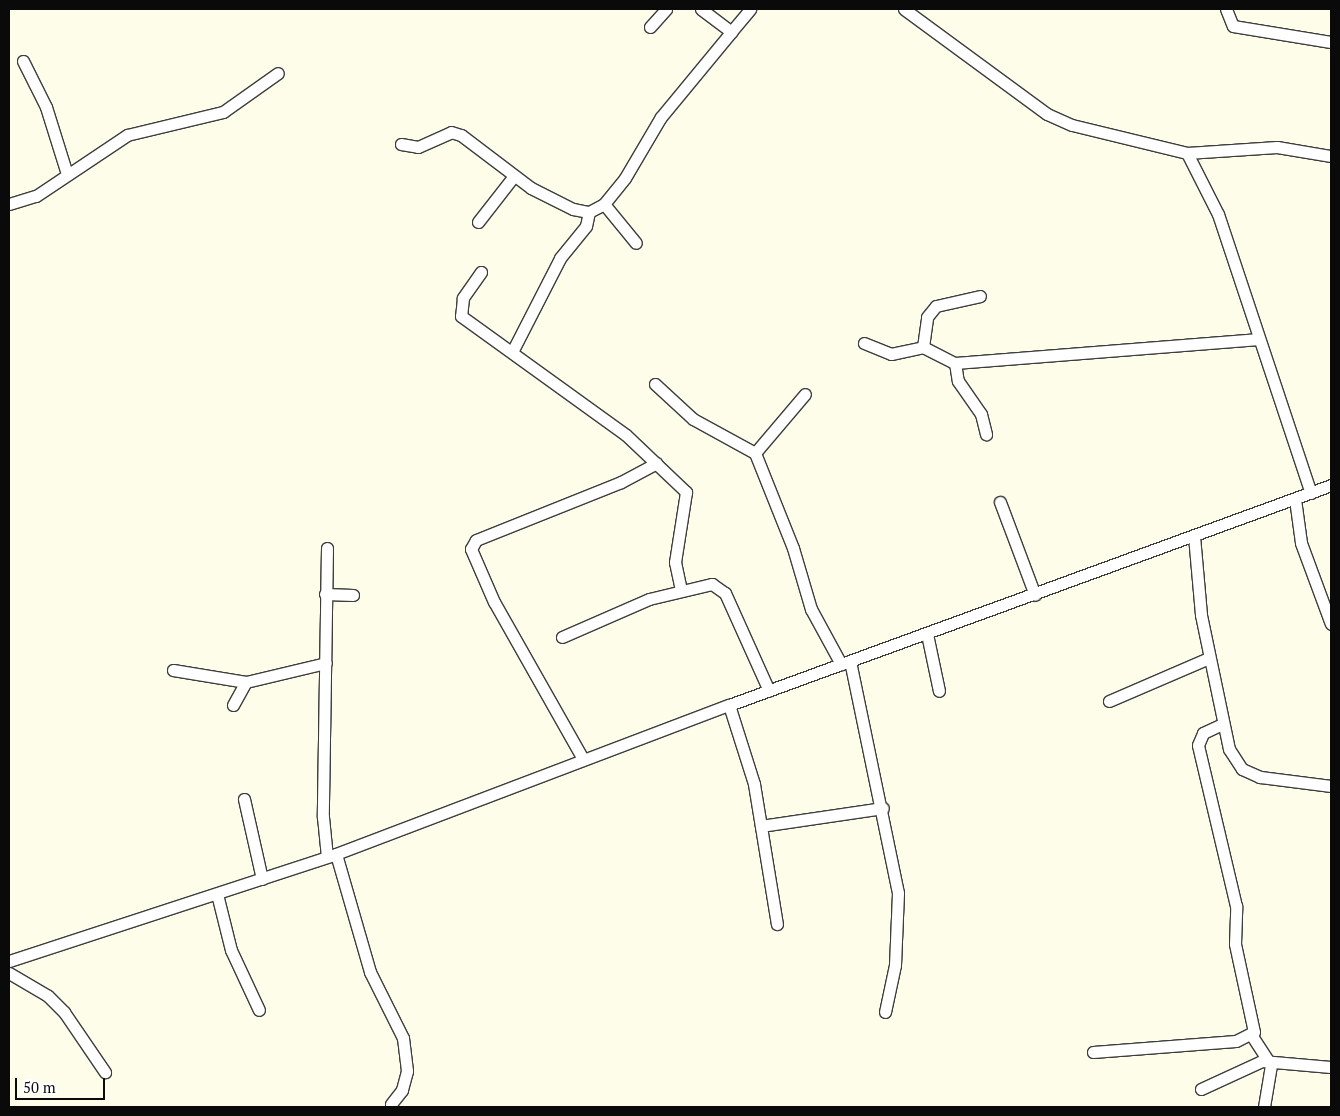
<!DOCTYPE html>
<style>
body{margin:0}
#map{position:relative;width:1340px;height:1116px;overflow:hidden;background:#fdfdea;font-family:"PT Serif",serif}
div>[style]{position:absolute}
.roads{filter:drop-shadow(1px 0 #3d3d3d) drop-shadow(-1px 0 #3d3d3d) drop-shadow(0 1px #3d3d3d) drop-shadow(0 -1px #3d3d3d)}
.minor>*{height:11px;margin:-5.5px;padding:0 5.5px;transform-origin:5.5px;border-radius:5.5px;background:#fff}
span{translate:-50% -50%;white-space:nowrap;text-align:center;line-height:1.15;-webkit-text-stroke:5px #fff;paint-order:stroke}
.frame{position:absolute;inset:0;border:10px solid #0a0a0a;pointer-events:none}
.scale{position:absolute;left:15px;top:1078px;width:90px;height:22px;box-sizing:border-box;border:2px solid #0a0a0a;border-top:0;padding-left:6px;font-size:15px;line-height:18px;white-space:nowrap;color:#0a0a0a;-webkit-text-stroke:4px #fff;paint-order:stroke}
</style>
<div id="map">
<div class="roads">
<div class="minor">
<div style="left:701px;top:9px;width:38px;rotate:37deg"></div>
<div style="left:731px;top:32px;width:30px;rotate:-50deg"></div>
<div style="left:904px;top:9px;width:177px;rotate:36.3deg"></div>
<div style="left:1047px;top:114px;width:27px;rotate:24deg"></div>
<div style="left:1072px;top:125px;width:118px;rotate:13.7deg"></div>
<div style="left:1187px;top:153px;width:68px;rotate:63.1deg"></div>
<div style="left:1218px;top:214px;width:294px;rotate:71.6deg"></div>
<div style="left:1226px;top:9px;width:18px;rotate:68deg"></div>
<div style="left:1233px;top:26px;width:99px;rotate:9.3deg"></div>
<div style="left:650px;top:27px;width:24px;rotate:-48deg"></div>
<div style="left:23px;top:61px;width:51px;rotate:63.4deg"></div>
<div style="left:46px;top:107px;width:70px;rotate:72.6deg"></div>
<div style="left:401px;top:144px;width:17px;rotate:10deg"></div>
<div style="left:418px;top:147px;width:36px;rotate:-24deg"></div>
<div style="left:451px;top:132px;width:10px;rotate:17deg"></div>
<div style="left:461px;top:135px;width:88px;rotate:37.1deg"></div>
<div style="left:531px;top:188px;width:47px;rotate:26.6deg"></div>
<div style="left:573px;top:209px;width:16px;rotate:11deg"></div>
<div style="left:589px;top:212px;width:17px;rotate:-28deg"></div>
<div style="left:604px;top:204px;width:33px;rotate:-51deg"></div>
<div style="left:625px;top:178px;width:71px;rotate:-59.5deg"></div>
<div style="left:661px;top:117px;width:110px;rotate:-50.5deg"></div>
<div style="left:1187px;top:153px;width:90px;rotate:-3.8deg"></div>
<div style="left:1277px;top:147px;width:55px;rotate:9.5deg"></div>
<div style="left:9px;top:204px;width:28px;rotate:-17deg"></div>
<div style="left:36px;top:196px;width:110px;rotate:-33.8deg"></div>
<div style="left:127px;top:135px;width:99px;rotate:-13.5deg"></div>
<div style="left:223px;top:112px;width:67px;rotate:-35.3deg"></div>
<div style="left:604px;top:204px;width:50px;rotate:50.6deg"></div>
<div style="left:478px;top:222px;width:57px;rotate:-52.1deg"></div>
<div style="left:481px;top:272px;width:32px;rotate:125deg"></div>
<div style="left:463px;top:298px;width:18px;rotate:96deg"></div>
<div style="left:461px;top:316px;width:203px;rotate:35.8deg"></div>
<div style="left:626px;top:435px;width:83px;rotate:43.5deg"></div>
<div style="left:686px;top:492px;width:71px;rotate:98.9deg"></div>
<div style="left:675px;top:562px;width:29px;rotate:78deg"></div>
<div style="left:864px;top:343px;width:29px;rotate:22deg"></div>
<div style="left:891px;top:354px;width:33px;rotate:-12deg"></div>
<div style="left:923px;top:347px;width:36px;rotate:27deg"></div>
<div style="left:955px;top:363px;width:305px;rotate:-4.5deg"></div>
<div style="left:923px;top:347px;width:30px;rotate:-82deg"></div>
<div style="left:927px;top:317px;width:14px;rotate:-51deg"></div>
<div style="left:936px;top:306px;width:45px;rotate:-12.8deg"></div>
<div style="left:512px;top:352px;width:106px;rotate:-62.9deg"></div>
<div style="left:560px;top:258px;width:41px;rotate:-50.9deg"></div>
<div style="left:586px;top:226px;width:14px;rotate:-78deg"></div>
<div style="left:955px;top:363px;width:18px;rotate:81deg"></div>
<div style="left:958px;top:381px;width:40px;rotate:55.1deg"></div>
<div style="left:981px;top:414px;width:21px;rotate:76deg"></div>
<div style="left:655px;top:384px;width:52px;rotate:42.6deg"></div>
<div style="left:693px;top:419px;width:71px;rotate:28.7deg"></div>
<div style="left:755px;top:453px;width:102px;rotate:68.2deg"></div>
<div style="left:793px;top:548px;width:64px;rotate:73.6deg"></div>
<div style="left:811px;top:609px;width:63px;rotate:61.4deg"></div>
<div style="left:755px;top:453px;width:77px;rotate:-49.7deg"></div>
<div style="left:1295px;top:499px;width:44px;rotate:82.2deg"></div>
<div style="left:1301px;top:543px;width:86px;rotate:69.7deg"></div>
<div style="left:1000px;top:502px;width:99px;rotate:69.4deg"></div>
<div style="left:1194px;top:536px;width:79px;rotate:84.9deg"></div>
<div style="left:1201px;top:615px;width:137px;rotate:78.2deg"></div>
<div style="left:1229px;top:749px;width:24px;rotate:57deg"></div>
<div style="left:1242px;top:769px;width:20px;rotate:24deg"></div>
<div style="left:1260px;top:777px;width:72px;rotate:7.2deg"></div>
<div style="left:327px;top:548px;width:269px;rotate:90.9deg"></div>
<div style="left:323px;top:817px;width:40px;rotate:84.3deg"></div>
<div style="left:325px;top:594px;width:28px;rotate:2deg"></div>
<div style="left:927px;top:634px;width:58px;rotate:78.1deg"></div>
<div style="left:562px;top:637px;width:95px;rotate:-23.6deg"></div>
<div style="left:649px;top:599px;width:65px;rotate:-13.4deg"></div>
<div style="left:712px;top:584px;width:16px;rotate:35deg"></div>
<div style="left:725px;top:593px;width:107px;rotate:65.8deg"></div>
<div style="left:850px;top:661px;width:237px;rotate:78.3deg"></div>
<div style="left:898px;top:893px;width:72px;rotate:92.4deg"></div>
<div style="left:895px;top:965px;width:48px;rotate:102deg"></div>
<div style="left:173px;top:670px;width:74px;rotate:9.3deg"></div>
<div style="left:246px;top:682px;width:82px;rotate:-13.4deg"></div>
<div style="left:1109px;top:701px;width:109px;rotate:-23.3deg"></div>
<div style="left:233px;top:705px;width:26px;rotate:-61deg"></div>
<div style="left:729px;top:705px;width:83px;rotate:72.4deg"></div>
<div style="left:754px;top:784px;width:142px;rotate:80.7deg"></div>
<div style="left:583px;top:759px;width:180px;rotate:-119.5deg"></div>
<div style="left:494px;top:602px;width:58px;rotate:-113.5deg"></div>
<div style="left:471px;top:549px;width:10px;rotate:-61deg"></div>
<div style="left:476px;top:540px;width:156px;rotate:-21.8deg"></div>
<div style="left:621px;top:482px;width:40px;rotate:-28deg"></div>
<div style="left:244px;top:799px;width:82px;rotate:77.3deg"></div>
<div style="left:761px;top:826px;width:123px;rotate:-8.4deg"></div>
<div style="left:336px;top:854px;width:123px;rotate:73.9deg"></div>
<div style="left:370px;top:972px;width:74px;rotate:63.4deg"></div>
<div style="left:403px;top:1038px;width:33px;rotate:83deg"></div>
<div style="left:407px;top:1071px;width:20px;rotate:105deg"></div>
<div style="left:402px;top:1090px;width:18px;rotate:128deg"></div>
<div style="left:217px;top:894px;width:58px;rotate:76deg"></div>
<div style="left:231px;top:950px;width:66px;rotate:65deg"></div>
<div style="left:9px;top:961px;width:344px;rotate:-18.1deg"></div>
<div style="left:336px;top:854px;width:420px;rotate:-20.8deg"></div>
<div style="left:729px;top:705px;width:641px;rotate:-20.07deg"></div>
<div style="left:9px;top:973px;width:45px;rotate:30.5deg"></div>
<div style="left:48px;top:996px;width:23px;rotate:45deg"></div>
<div style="left:64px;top:1012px;width:73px;rotate:55.7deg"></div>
<div style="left:1252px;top:1036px;width:35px;rotate:57deg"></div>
<div style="left:1271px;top:1065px;width:43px;rotate:99.5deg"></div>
<div style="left:1093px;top:1052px;width:143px;rotate:-4.4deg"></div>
<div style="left:1236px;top:1041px;width:20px;rotate:-27deg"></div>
<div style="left:1254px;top:1032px;width:90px;rotate:-102.2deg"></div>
<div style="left:1235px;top:944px;width:38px;rotate:-88deg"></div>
<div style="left:1236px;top:906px;width:165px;rotate:-103.3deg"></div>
<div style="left:1198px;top:745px;width:13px;rotate:-67deg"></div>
<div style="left:1203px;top:733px;width:21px;rotate:-25deg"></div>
<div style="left:1201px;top:1089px;width:67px;rotate:-24.7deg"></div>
<div style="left:1262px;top:1061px;width:69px;rotate:5deg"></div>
</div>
</div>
<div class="frame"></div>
<div class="scale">50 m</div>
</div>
